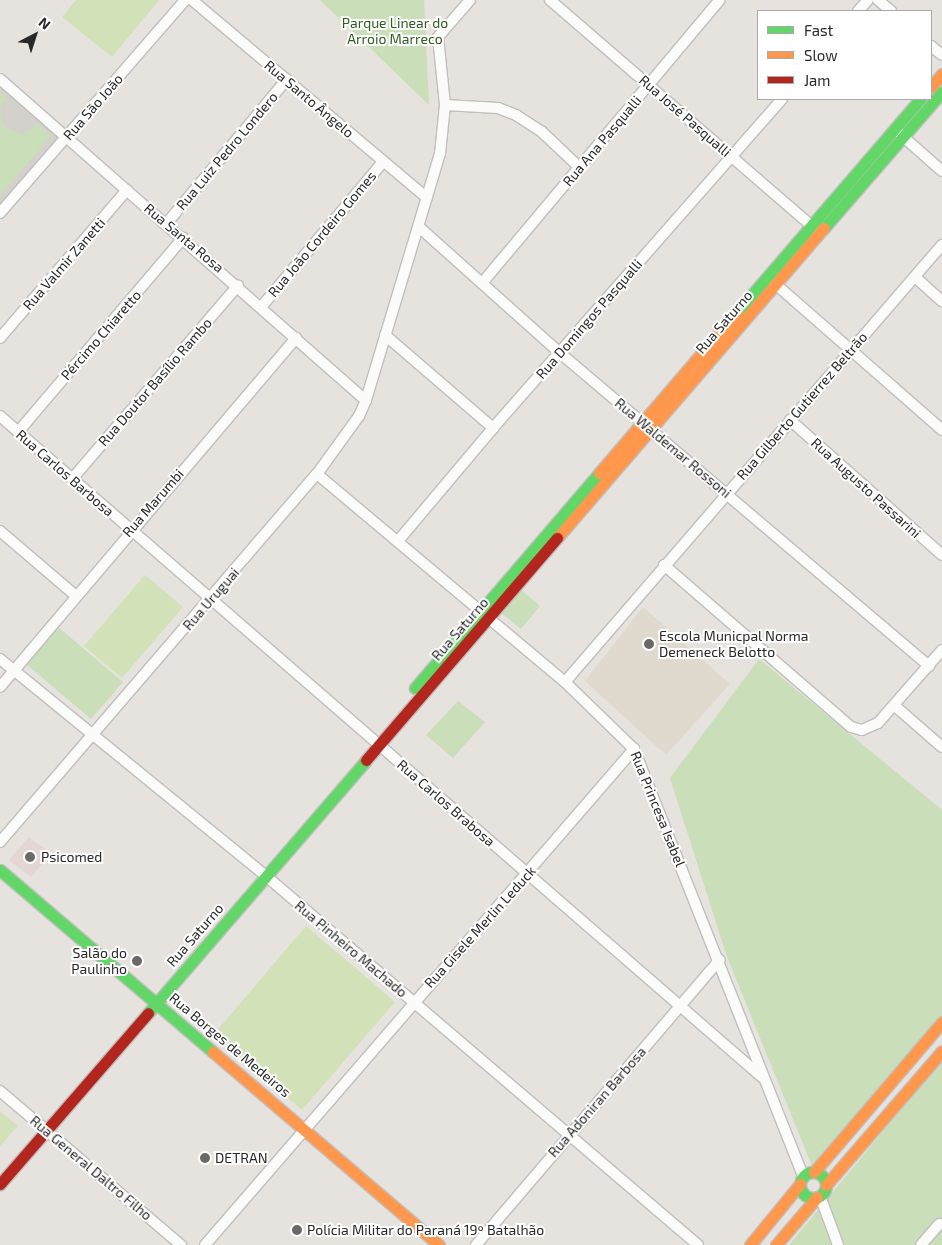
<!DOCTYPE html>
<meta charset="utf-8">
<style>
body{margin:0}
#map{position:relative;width:942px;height:1245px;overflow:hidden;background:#e6e2de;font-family:"Exo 2",sans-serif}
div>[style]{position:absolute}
.education>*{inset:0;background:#e0d9cd}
.medical>*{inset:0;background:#e3d6d5}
.green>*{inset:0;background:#cadeba}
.pitch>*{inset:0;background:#d3e1b9}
.plaza>*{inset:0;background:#d4d0cc}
.roads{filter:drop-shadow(1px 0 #c0bfbf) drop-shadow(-1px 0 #c0bfbf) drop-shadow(0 1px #c0bfbf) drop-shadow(0 -1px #c0bfbf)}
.street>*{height:10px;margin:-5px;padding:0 5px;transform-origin:5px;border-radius:5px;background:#fbfbfa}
.fast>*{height:11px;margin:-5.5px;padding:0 5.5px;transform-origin:5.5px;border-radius:5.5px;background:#63d668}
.fast>.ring{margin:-5.5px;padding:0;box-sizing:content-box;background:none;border:11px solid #63d668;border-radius:50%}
.slow>*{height:11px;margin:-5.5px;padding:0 5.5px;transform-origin:5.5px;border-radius:5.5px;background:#ff974d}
.jam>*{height:11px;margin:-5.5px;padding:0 5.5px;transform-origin:5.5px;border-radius:5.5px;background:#b3261e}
.dots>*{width:14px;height:14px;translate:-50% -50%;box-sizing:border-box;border:2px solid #fff;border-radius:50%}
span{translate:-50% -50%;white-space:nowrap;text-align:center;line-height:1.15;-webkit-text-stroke:4px #fff;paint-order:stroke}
.park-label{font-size:14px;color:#2e5d21}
.street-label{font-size:14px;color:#282828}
.poi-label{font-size:14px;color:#282828}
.left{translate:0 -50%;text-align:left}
.right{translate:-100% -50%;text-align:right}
.legend{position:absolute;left:757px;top:10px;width:175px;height:90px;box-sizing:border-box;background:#fff;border:1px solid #a9a9a9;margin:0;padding:6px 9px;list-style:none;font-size:15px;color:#282828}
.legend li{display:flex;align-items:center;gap:10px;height:25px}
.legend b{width:25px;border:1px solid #a9a9a9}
.north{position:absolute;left:10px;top:10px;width:50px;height:50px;-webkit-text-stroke:4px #fff;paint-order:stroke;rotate:40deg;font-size:14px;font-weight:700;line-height:20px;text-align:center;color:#282828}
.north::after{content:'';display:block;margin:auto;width:18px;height:22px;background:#282828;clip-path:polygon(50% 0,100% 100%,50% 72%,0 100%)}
</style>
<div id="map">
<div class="education">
<div style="clip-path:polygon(643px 607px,730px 684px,666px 755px,585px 681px)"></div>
</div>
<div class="medical">
<div style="clip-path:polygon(29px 837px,51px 854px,31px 877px,9px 860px)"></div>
</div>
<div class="green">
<div style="clip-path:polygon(320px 0,424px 0,429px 105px,321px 1px)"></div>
<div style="clip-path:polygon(0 86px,60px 135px,0 204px)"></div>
<div style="clip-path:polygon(520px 589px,540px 606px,521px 629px,500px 612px)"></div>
<div style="clip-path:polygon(58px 627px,123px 682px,91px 719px,26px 664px)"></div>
<div style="clip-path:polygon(759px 659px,942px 810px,942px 1016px,812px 1166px,726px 954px,670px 778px)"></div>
<div style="clip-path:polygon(458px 701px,485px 722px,453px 758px,426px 735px)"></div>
<div style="clip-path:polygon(942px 1060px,942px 1245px,789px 1245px)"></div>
</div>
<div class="pitch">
<div style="clip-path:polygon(76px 0,159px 0,112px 57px,62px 17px)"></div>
<div style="clip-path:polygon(145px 575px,183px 607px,122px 678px,84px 646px)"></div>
<div style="clip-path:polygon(306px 926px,395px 1002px,302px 1110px,214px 1034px)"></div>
<div style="clip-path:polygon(0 1111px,18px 1126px,0 1146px)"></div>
</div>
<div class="plaza">
<div style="clip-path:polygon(1px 85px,60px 135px,0 204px,0 196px,51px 136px,35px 122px,34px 129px,25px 131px,25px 135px,5px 127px,0 111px,2px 102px,9px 100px,0 92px)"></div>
</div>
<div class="roads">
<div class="street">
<div style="left:192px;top:0;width:307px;rotate:40.1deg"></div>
<div style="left:550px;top:0;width:350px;rotate:40.8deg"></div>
<div style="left:878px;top:0;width:17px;rotate:40deg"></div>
<div style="left:858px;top:11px;width:15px;rotate:-48deg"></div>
<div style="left:931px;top:46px;width:14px;rotate:39deg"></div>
<div style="left:0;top:79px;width:487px;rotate:41.3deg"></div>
<div style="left:445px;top:105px;width:53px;rotate:3.2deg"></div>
<div style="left:498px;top:108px;width:19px;rotate:21deg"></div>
<div style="left:516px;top:115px;width:30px;rotate:33deg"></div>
<div style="left:541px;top:131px;width:54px;rotate:43.5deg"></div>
<div style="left:899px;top:133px;width:57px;rotate:41.5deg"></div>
<div style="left:0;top:213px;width:282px;rotate:-49deg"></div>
<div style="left:167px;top:223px;width:187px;rotate:-50.2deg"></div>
<div style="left:419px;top:227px;width:189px;rotate:41.8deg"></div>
<div style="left:560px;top:353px;width:484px;rotate:40.3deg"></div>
<div style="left:915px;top:277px;width:36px;rotate:42deg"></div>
<div style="left:772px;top:281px;width:226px;rotate:41.2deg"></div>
<div style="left:483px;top:282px;width:368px;rotate:-50deg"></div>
<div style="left:262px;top:306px;width:188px;rotate:-50deg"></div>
<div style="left:385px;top:335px;width:143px;rotate:40.7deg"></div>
<div style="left:0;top:338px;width:195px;rotate:-49.4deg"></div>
<div style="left:0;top:416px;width:1009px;rotate:40.94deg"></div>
<div style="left:790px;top:420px;width:203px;rotate:41.6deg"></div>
<div style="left:18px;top:432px;width:255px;rotate:-49.6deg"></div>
<div style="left:317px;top:474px;width:324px;rotate:40deg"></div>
<div style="left:565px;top:682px;width:96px;rotate:44.2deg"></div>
<div style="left:634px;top:749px;width:459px;rotate:68.4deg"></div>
<div style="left:72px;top:479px;width:255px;rotate:-49.4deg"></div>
<div style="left:0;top:531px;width:100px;rotate:40.5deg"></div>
<div style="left:398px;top:541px;width:148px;rotate:-49.9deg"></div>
<div style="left:493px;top:428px;width:438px;rotate:-48.7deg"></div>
<div style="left:664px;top:565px;width:247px;rotate:40.9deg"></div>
<div style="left:851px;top:727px;width:11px;rotate:15deg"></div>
<div style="left:862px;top:730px;width:17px;rotate:-24deg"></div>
<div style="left:878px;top:723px;width:97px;rotate:-48.8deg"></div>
<div style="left:0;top:659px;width:343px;rotate:39.2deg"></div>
<div style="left:266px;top:876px;width:568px;rotate:40.5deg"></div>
<div style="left:565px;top:682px;width:577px;rotate:-49.22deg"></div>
<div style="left:0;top:687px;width:458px;rotate:-49.7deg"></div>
<div style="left:895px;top:706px;width:62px;rotate:41.1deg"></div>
<div style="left:0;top:842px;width:486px;rotate:-49.3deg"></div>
<div style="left:317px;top:474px;width:72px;rotate:-54.1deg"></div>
<div style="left:359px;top:416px;width:17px;rotate:-66deg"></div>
<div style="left:366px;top:400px;width:257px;rotate:-73.3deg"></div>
<div style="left:440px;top:154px;width:49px;rotate:-84.2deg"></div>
<div style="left:445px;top:105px;width:68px;rotate:-95.9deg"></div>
<div style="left:438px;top:37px;width:49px;rotate:-49.1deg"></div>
<div style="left:0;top:1091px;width:238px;rotate:40.4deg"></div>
<div style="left:820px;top:1196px;width:52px;rotate:69.8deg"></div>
<div style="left:205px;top:1245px;width:656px;rotate:-49.14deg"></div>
<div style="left:476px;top:1245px;width:375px;rotate:-49.5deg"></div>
<div style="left:921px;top:1245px;width:28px;rotate:-49deg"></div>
</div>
<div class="fast">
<div style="left:824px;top:228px;width:180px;rotate:-49.1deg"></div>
<div style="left:737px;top:312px;width:281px;rotate:-49.3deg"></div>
<div style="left:415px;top:688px;width:283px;rotate:-49.4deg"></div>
<div style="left:0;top:870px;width:280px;rotate:40.5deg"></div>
<div style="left:148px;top:1013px;width:334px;rotate:-49.2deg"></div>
<div class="ring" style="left:800px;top:1172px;width:15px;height:15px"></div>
</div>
<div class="slow">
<div style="left:931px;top:87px;width:17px;rotate:-50deg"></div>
<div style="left:599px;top:473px;width:212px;rotate:-49.4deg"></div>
<div style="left:557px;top:538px;width:409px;rotate:-49.3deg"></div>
<div style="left:213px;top:1052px;width:297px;rotate:40.5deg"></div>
<div style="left:814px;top:1172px;width:197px;rotate:-49.5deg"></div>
<div style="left:826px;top:1185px;width:177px;rotate:-49.1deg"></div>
<div style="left:750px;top:1245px;width:79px;rotate:-50.7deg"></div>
<div style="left:776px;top:1245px;width:63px;rotate:-49.5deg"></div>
</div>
<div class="jam">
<div style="left:366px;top:760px;width:293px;rotate:-49.3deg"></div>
<div style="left:0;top:1184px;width:226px;rotate:-49.1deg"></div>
</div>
</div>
<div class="dots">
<div style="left:649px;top:644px;background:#6a6968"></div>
<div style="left:30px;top:857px;background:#6a6968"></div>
<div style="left:137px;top:961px;background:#6a6968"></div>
<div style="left:205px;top:1158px;background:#6a6968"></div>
<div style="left:297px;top:1230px;background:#6a6968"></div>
</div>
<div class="park-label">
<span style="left:395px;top:31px">Parque Linear do<br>Arroio Marreco</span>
</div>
<div class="street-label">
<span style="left:309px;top:99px;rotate:40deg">Rua Santo Ângelo</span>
<span style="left:93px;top:107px;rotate:-49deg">Rua São João</span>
<span style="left:685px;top:116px;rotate:41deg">Rua José Pasqualli</span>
<span style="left:602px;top:141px;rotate:-50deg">Rua Ana Pasqualli</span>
<span style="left:227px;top:151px;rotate:-50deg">Rua Luiz Pedro Londero</span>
<span style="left:322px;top:234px;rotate:-50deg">Rua João Cordeiro Gomes</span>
<span style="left:184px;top:238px;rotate:40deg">Rua Santa Rosa</span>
<span style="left:64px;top:264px;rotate:-49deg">Rua Valmir Zanetti</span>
<span style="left:589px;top:319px;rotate:-49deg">Rua Domingos Pasqualli</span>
<span style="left:724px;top:322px;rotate:-49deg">Rua Saturno</span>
<span style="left:101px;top:335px;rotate:-49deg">Pércimo Chiaretto</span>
<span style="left:155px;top:382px;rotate:-49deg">Rua Doutor Basílio Rambo</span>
<span style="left:802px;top:406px;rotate:-49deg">Rua Gilberto Gutierrez Beltrão</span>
<span style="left:673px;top:448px;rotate:40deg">Rua Waldemar Rossoni</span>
<span style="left:65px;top:473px;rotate:41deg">Rua Carlos Barbosa</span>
<span style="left:866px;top:488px;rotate:42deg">Rua Augusto Passarini</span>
<span style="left:153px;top:503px;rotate:-49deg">Rua Marumbi</span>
<span style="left:211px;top:599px;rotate:-49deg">Rua Uruguai</span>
<span style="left:460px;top:629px;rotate:-49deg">Rua Saturno</span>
<span style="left:446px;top:803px;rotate:41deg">Rua Carlos Brabosa</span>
<span style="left:658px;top:809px;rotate:68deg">Rua Princesa Isabel</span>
<span style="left:480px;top:927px;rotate:-48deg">Rua Gisele Merlin Leduck</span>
<span style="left:195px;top:935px;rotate:-49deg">Rua Saturno</span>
<span style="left:351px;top:949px;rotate:40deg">Rua Pinheiro Machado</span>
<span style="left:230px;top:1045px;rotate:40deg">Rua Borges de Medeiros</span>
<span style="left:597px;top:1102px;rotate:-49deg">Rua Adoniran Barbosa</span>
<span style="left:91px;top:1168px;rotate:40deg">Rua General Daltro Filho</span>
</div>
<div class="poi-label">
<span class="left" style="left:659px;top:644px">Escola Municpal Norma<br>Demeneck Belotto</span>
<span class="left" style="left:41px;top:857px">Psicomed</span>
<span class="right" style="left:127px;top:961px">Salão do<br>Paulinho</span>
<span class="left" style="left:215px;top:1158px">DETRAN</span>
<span class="left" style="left:307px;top:1230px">Polícia Militar do Paraná 19º Batalhão</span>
</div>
<ul class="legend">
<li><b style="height:6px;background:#63d668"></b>Fast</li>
<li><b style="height:6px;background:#ff974d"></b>Slow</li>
<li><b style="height:6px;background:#b3261e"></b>Jam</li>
</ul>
<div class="north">N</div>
</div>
